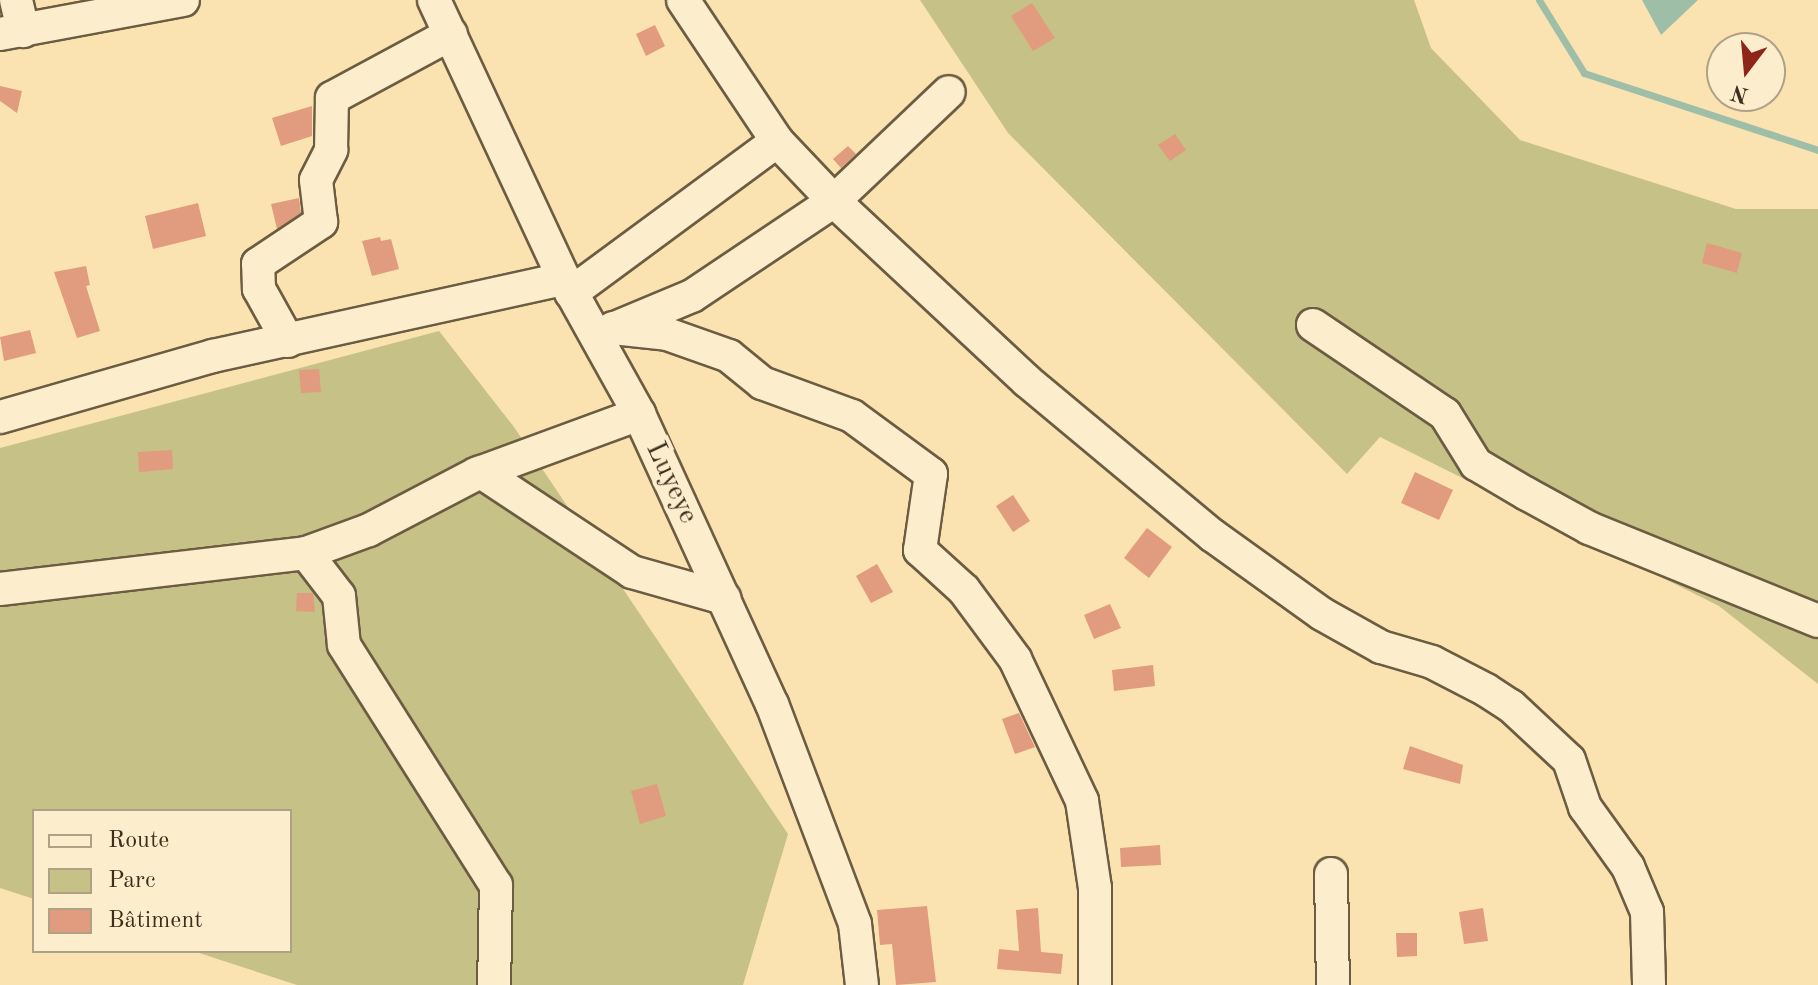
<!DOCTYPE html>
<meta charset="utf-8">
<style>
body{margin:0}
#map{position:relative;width:1818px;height:985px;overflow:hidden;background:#fbe3b1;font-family:"Old Standard TT",serif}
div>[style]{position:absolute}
.green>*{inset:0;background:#c6c187}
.water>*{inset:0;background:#9fbea8}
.stream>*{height:7px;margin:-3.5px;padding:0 3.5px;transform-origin:3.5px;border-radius:3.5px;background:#9fbea8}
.building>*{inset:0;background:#e19b7e}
.roads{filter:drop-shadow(2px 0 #6c5c42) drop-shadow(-2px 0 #6c5c42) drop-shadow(0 2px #6c5c42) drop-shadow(0 -2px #6c5c42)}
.minor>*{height:32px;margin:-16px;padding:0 16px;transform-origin:16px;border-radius:16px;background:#fcedcc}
span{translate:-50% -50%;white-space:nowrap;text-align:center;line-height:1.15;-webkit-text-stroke:8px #fcedcc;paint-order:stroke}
.street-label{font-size:28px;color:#3c2f1d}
.legend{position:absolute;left:32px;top:809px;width:260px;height:144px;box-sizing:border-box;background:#fcedcc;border:2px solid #afa186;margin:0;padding:10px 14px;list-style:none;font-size:24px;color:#3c2f1d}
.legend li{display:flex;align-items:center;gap:16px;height:40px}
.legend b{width:40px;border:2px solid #afa186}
.north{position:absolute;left:1706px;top:32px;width:80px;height:80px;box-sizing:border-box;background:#fcedcc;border:2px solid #afa186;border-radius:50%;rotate:196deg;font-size:22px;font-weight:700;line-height:32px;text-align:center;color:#3c2f1d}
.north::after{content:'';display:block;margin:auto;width:28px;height:36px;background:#8f2418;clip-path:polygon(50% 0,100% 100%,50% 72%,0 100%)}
</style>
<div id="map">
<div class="green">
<div style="clip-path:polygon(920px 0,1414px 0,1431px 48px,1520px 140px,1736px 209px,1818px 209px,1818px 684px,1719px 606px,1380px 437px,1347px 474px,1008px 133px)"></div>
<div style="clip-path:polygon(439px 331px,514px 427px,788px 834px,743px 985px,297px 985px,193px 951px,290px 951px,290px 811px,34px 811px,34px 899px,0 888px,0 448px)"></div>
</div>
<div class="water">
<div style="clip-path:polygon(1642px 0,1698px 0,1661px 35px)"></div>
</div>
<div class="stream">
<div style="left:1539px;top:0;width:86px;rotate:58.3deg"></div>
<div style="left:1584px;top:73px;width:246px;rotate:18.2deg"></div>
</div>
<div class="building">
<div style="clip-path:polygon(1032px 3px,1055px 38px,1033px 51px,1011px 16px)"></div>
<div style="clip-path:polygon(655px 25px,665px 46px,646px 56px,636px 34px)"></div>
<div style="clip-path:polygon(0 86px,22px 91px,17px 113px,0 101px)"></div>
<div style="clip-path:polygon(312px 106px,312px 136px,281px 146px,272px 118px)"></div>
<div style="clip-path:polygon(1175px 134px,1186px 150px,1170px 161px,1158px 145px)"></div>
<div style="clip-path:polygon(848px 146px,856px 154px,841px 168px,833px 159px)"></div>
<div style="clip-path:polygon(299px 198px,301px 213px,277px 229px,271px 204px)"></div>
<div style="clip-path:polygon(198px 203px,206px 236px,153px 249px,145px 216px)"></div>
<div style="clip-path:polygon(380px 237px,381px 241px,391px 239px,399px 269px,372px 276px,362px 241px)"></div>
<div style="clip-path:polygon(1707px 243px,1742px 253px,1737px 273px,1702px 263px)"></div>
<div style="clip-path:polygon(86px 266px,90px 285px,86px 286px,100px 331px,77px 338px,54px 272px)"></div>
<div style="clip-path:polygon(30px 330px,36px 353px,4px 361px,0 337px)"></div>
<div style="clip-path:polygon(319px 369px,321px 392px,301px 393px,299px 370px)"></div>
<div style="clip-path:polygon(172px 450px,173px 469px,139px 472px,138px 452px)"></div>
<div style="clip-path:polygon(1415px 472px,1453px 490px,1439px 520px,1401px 503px)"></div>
<div style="clip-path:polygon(1013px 495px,1030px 521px,1013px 532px,996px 506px)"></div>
<div style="clip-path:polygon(1147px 528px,1172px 547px,1149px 578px,1124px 558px)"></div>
<div style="clip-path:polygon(877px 564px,893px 592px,871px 603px,856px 576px)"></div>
<div style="clip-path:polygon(297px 593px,313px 593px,315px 612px,296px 611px)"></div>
<div style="clip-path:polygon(1110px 604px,1121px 628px,1094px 639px,1084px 615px)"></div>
<div style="clip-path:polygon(1153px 665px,1155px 686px,1114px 691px,1112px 670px)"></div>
<div style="clip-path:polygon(1019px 713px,1035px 747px,1015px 754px,1002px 719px)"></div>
<div style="clip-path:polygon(1410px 746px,1463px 765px,1460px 784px,1403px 769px)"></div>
<div style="clip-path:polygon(657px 784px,666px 816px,640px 824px,631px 791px)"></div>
<div style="clip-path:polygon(1160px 845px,1161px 865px,1121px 867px,1120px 848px)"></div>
<div style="clip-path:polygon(927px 906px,936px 982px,896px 985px,892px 944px,880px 945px,877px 910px)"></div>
<div style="clip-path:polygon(1038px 908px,1041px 952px,1063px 954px,1061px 974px,997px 969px,999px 949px,1019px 951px,1016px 910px)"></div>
<div style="clip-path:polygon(1483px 908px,1488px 941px,1464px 944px,1459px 912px)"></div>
<div style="clip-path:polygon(1396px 933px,1417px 933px,1417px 956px,1397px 957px)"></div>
</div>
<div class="roads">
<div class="minor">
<div style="left:16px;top:0;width:32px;rotate:77deg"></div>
<div style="left:434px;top:0;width:308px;rotate:65deg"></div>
<div style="left:564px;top:279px;width:154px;rotate:60.9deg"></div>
<div style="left:639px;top:414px;width:319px;rotate:65.4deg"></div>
<div style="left:772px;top:704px;width:235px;rotate:69.3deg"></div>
<div style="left:855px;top:924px;width:61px;rotate:83.5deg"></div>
<div style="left:683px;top:0;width:169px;rotate:56.3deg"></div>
<div style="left:777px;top:141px;width:83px;rotate:46.5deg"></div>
<div style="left:834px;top:201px;width:264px;rotate:43deg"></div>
<div style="left:1027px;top:381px;width:241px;rotate:39.8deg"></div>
<div style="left:1212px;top:535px;width:135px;rotate:35.7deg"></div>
<div style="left:1322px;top:614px;width:68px;rotate:29.2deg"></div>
<div style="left:1381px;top:647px;width:53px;rotate:16.4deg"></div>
<div style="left:1432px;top:662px;width:61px;rotate:27.4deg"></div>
<div style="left:1486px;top:690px;width:30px;rotate:33deg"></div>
<div style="left:1511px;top:706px;width:79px;rotate:43deg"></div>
<div style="left:1569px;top:760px;width:50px;rotate:71.2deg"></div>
<div style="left:1585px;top:807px;width:74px;rotate:54.4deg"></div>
<div style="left:1628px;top:867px;width:49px;rotate:67.1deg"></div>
<div style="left:1647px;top:912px;width:73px;rotate:88.4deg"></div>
<div style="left:0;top:34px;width:186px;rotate:-10.5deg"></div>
<div style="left:571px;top:293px;width:256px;rotate:-36.4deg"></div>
<div style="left:1313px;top:325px;width:159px;rotate:34deg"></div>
<div style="left:1445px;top:414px;width:59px;rotate:58.2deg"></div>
<div style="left:1476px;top:464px;width:59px;rotate:30.5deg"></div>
<div style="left:1527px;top:494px;width:71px;rotate:28.7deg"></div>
<div style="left:1589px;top:528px;width:247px;rotate:22.1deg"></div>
<div style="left:613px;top:328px;width:54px;rotate:6.3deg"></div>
<div style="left:667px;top:334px;width:66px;rotate:19.5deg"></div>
<div style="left:729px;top:356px;width:43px;rotate:39.3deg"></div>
<div style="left:762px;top:383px;width:96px;rotate:20.1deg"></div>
<div style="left:852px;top:416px;width:98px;rotate:36.3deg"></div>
<div style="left:931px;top:474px;width:77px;rotate:98.2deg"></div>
<div style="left:920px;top:550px;width:59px;rotate:42.3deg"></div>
<div style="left:964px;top:590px;width:86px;rotate:53.5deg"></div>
<div style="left:1015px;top:659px;width:157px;rotate:64.7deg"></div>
<div style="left:1082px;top:801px;width:88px;rotate:81.5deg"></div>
<div style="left:1095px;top:888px;width:97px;rotate:90deg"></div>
<div style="left:615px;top:328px;width:83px;rotate:-22.6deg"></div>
<div style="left:692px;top:296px;width:171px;rotate:-33.8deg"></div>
<div style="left:834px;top:201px;width:158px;rotate:-43.5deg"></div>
<div style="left:288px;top:341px;width:60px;rotate:-119.1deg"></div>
<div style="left:259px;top:289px;width:25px;rotate:-92deg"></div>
<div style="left:258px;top:264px;width:76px;rotate:-33.7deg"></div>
<div style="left:321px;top:222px;width:42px;rotate:-96.8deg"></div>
<div style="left:316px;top:180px;width:34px;rotate:-63deg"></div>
<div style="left:331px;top:150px;width:52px;rotate:-88.9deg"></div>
<div style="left:332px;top:98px;width:135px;rotate:-28.3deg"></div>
<div style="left:0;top:417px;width:222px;rotate:-16deg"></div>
<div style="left:213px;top:356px;width:359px;rotate:-12.4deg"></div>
<div style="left:481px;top:472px;width:181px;rotate:33.5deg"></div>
<div style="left:632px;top:572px;width:96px;rotate:15.8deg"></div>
<div style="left:306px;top:553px;width:54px;rotate:52.5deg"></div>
<div style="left:339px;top:596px;width:49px;rotate:84.2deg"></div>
<div style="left:344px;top:645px;width:284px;rotate:57.7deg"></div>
<div style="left:496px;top:885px;width:100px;rotate:91.1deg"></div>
<div style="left:0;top:589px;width:308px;rotate:-6.7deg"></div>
<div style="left:306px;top:553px;width:67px;rotate:-20.1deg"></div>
<div style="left:369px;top:530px;width:121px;rotate:-27.6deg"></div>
<div style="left:476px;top:474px;width:174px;rotate:-20.2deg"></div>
<div style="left:1331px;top:874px;width:111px;rotate:89deg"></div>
</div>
</div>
<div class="street-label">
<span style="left:671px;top:483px;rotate:65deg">Luyeye</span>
</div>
<ul class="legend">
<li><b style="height:10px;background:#fcedcc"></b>Route</li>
<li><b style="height:22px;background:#c6c187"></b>Parc</li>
<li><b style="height:22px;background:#e19b7e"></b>Bâtiment</li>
</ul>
<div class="north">N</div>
</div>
